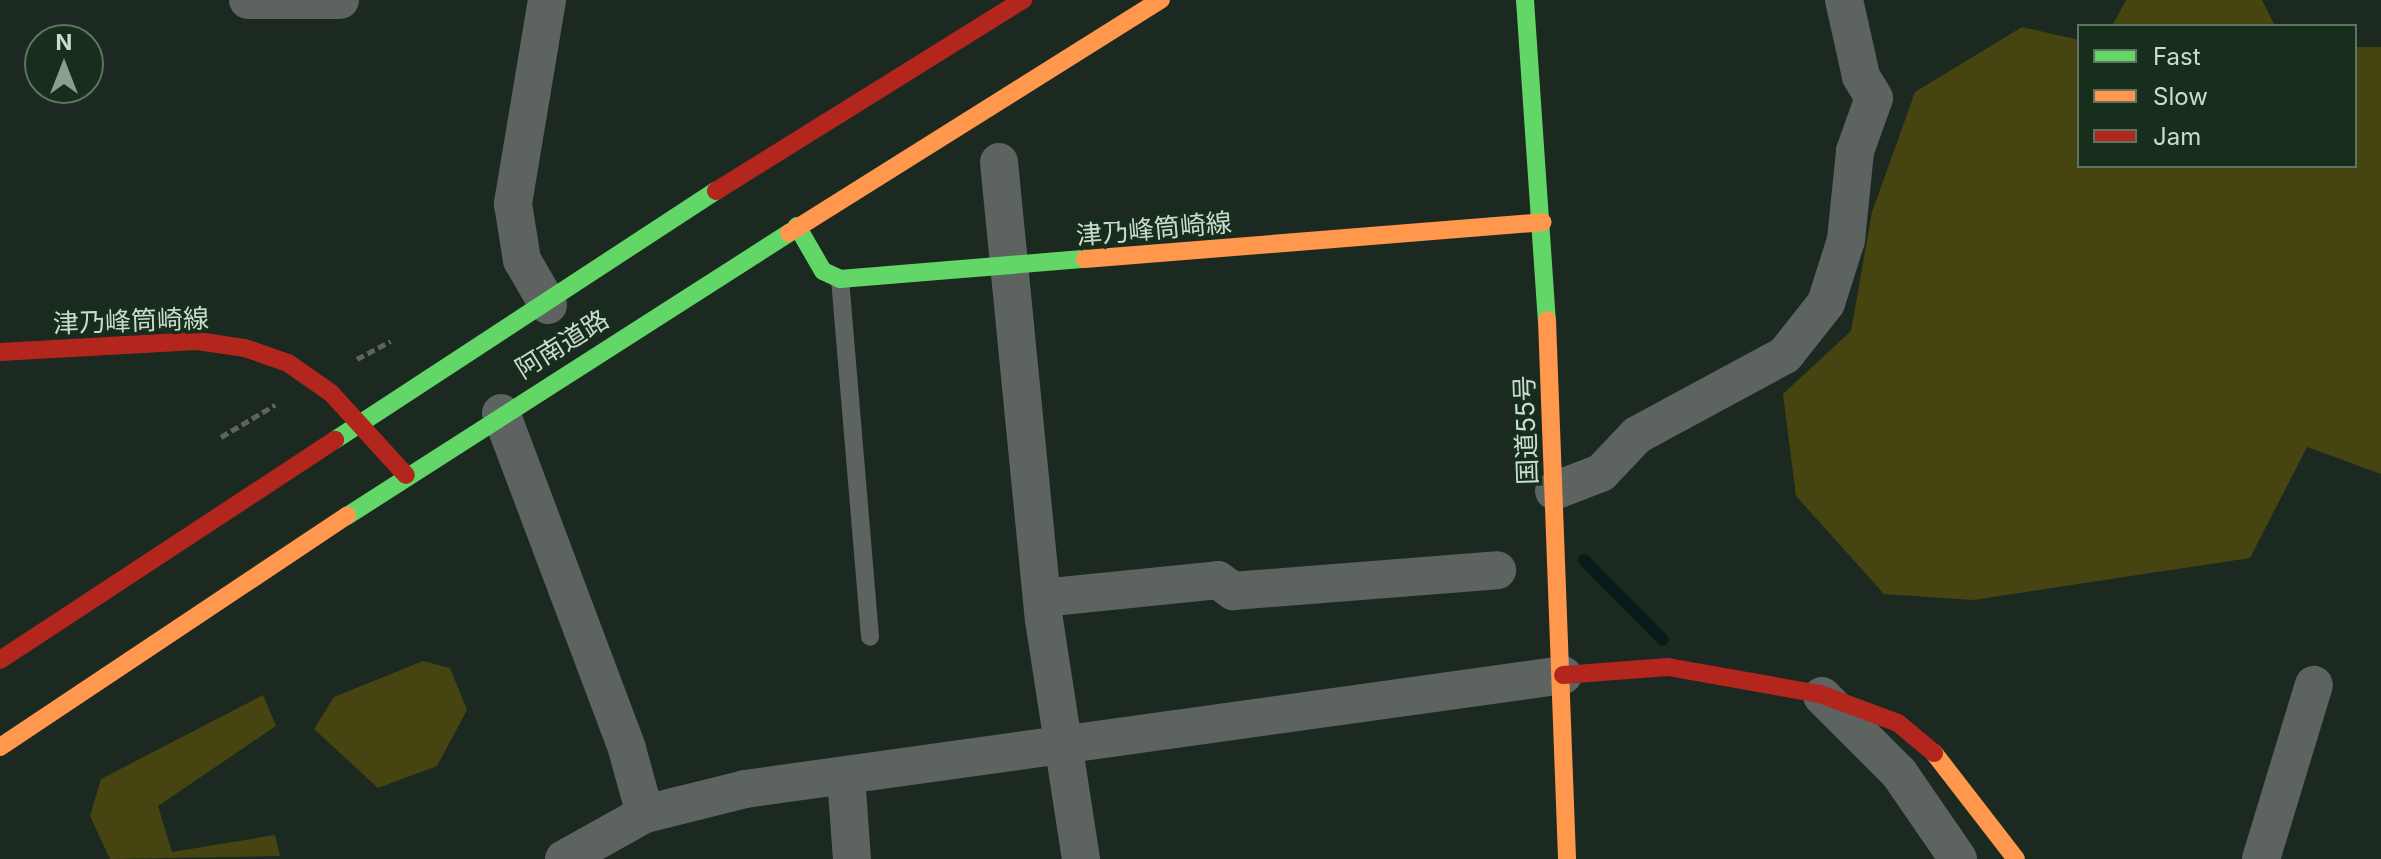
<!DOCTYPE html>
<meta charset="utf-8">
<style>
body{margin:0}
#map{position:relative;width:2381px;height:859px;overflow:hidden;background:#1c2920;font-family:Inter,"Noto Sans JP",sans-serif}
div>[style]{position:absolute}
.green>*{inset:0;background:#464410}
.stream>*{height:12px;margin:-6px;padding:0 6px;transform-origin:6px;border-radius:6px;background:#081a19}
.path>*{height:5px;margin-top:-2.5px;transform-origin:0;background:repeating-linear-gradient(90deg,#5d635f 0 8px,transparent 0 12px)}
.lane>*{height:18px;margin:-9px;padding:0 9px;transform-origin:9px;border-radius:9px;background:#5d6360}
.street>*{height:38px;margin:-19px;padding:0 19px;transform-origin:19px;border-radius:19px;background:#5d6360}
.fast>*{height:18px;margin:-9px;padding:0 9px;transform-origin:9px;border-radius:9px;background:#63d668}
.slow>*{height:18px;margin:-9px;padding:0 9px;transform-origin:9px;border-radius:9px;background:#ff974d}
.jam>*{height:18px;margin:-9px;padding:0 9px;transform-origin:9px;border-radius:9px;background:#b3261e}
span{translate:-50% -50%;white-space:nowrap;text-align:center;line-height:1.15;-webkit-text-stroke:7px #172e1d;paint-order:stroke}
.street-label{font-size:26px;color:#ccdbcf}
.legend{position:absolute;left:2077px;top:24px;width:280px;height:144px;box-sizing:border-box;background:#172e1d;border:2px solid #5f7364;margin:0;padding:10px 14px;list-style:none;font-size:24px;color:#ccdbcf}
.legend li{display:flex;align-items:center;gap:16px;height:40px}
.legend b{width:40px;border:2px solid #5f7364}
.north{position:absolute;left:24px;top:24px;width:80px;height:80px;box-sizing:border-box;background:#172e1d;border:2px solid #5f7364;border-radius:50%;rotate:0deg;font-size:22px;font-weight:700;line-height:32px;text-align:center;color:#ccdbcf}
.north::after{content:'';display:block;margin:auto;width:28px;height:36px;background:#8e9d92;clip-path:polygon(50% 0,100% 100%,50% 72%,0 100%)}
</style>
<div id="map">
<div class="green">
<div style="clip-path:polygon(2126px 0,2262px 0,2275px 26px,2112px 26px)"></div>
<div style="clip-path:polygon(2022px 27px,2079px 40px,2079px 166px,2355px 166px,2355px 47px,2381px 47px,2381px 474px,2307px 447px,2250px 558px,1973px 600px,1884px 594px,1796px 496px,1783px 394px,1851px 331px,1872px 212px,1915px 92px)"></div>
<div style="clip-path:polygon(423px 661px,450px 668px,467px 710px,437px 766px,378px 788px,314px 729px,334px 697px)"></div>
<div style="clip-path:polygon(263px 695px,276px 726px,158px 806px,172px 852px,275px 835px,280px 856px,110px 859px,90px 816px,101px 779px)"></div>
</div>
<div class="stream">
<div style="left:1584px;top:560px;width:112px;rotate:45.4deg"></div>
</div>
<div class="path">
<div style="left:357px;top:359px;width:38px;rotate:-28deg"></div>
<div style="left:221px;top:437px;width:63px;rotate:-30.7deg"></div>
</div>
<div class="lane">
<div style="left:840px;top:279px;width:359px;rotate:85.2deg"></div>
</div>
<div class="street">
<div style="left:248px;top:0;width:92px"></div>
<div style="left:547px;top:0;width:207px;rotate:99.5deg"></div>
<div style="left:513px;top:204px;width:57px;rotate:80.9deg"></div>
<div style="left:522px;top:260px;width:52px;rotate:60deg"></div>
<div style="left:999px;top:162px;width:460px;rotate:84.4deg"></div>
<div style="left:1044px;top:620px;width:242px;rotate:81.2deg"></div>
<div style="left:501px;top:413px;width:359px;rotate:69.4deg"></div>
<div style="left:627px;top:749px;width:67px;rotate:74.5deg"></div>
<div style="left:1554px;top:491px;width:50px;rotate:-21deg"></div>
<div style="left:1601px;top:473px;width:52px;rotate:-46.5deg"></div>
<div style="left:1637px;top:435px;width:168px;rotate:-28.4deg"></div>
<div style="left:1785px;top:355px;width:66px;rotate:-51.7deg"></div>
<div style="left:1826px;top:303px;width:66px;rotate:-72.4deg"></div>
<div style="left:1846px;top:240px;width:89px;rotate:-84.2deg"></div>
<div style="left:1855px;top:151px;width:56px;rotate:-70.3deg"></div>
<div style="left:1874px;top:98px;width:26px;rotate:-121deg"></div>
<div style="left:1861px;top:76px;width:78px;rotate:-102.6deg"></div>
<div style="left:1042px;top:598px;width:177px;rotate:-5.8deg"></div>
<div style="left:1218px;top:580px;width:19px;rotate:36deg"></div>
<div style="left:1233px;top:591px;width:265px;rotate:-4.5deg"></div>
<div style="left:1822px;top:696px;width:109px;rotate:45deg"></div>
<div style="left:1899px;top:773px;width:104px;rotate:55.5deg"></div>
<div style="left:846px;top:776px;width:83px;rotate:85.9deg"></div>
<div style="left:564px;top:859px;width:93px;rotate:-29.1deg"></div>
<div style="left:645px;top:814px;width:103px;rotate:-14deg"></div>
<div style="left:745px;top:789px;width:826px;rotate:-7.93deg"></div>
<div style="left:2261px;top:859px;width:182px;rotate:-73.1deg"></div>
</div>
<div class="fast">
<div style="left:1525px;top:0;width:321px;rotate:86.1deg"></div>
<div style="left:797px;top:226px;width:52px;rotate:60deg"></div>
<div style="left:823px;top:271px;width:19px;rotate:25deg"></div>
<div style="left:840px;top:279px;width:246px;rotate:-4.7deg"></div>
<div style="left:335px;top:440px;width:455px;rotate:-33.2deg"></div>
<div style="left:347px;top:516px;width:525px;rotate:-32.63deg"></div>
</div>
<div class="slow">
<div style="left:789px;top:233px;width:439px;rotate:-32.1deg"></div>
<div style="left:1085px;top:259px;width:459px;rotate:-4.6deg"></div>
<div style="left:1547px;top:320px;width:539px;rotate:87.87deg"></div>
<div style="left:0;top:747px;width:417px;rotate:-33.7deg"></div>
<div style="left:1934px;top:753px;width:134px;rotate:52.3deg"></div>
</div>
<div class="jam">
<div style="left:716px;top:191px;width:362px;rotate:-31.9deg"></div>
<div style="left:0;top:352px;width:197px;rotate:-3.2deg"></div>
<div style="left:197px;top:341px;width:49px;rotate:8.3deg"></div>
<div style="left:245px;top:348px;width:46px;rotate:19.2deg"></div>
<div style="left:288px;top:363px;width:52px;rotate:34.9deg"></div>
<div style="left:331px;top:393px;width:111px;rotate:47.6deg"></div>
<div style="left:0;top:660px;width:401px;rotate:-33.3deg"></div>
<div style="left:1563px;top:675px;width:105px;rotate:-4.4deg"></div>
<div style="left:1668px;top:667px;width:154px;rotate:10.1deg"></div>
<div style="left:1820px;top:694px;width:83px;rotate:20.4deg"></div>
<div style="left:1898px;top:723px;width:47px;rotate:39.8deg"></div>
</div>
<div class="street-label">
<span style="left:1154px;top:229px;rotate:-5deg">津乃峰筒崎線</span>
<span style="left:131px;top:321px;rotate:-2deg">津乃峰筒崎線</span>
<span style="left:562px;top:344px;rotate:-32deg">阿南道路</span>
<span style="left:1526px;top:430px;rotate:-92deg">国道55号</span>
</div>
<ul class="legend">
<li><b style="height:10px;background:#63d668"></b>Fast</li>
<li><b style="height:10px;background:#ff974d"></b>Slow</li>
<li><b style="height:10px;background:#b3261e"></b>Jam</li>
</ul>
<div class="north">N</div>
</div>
